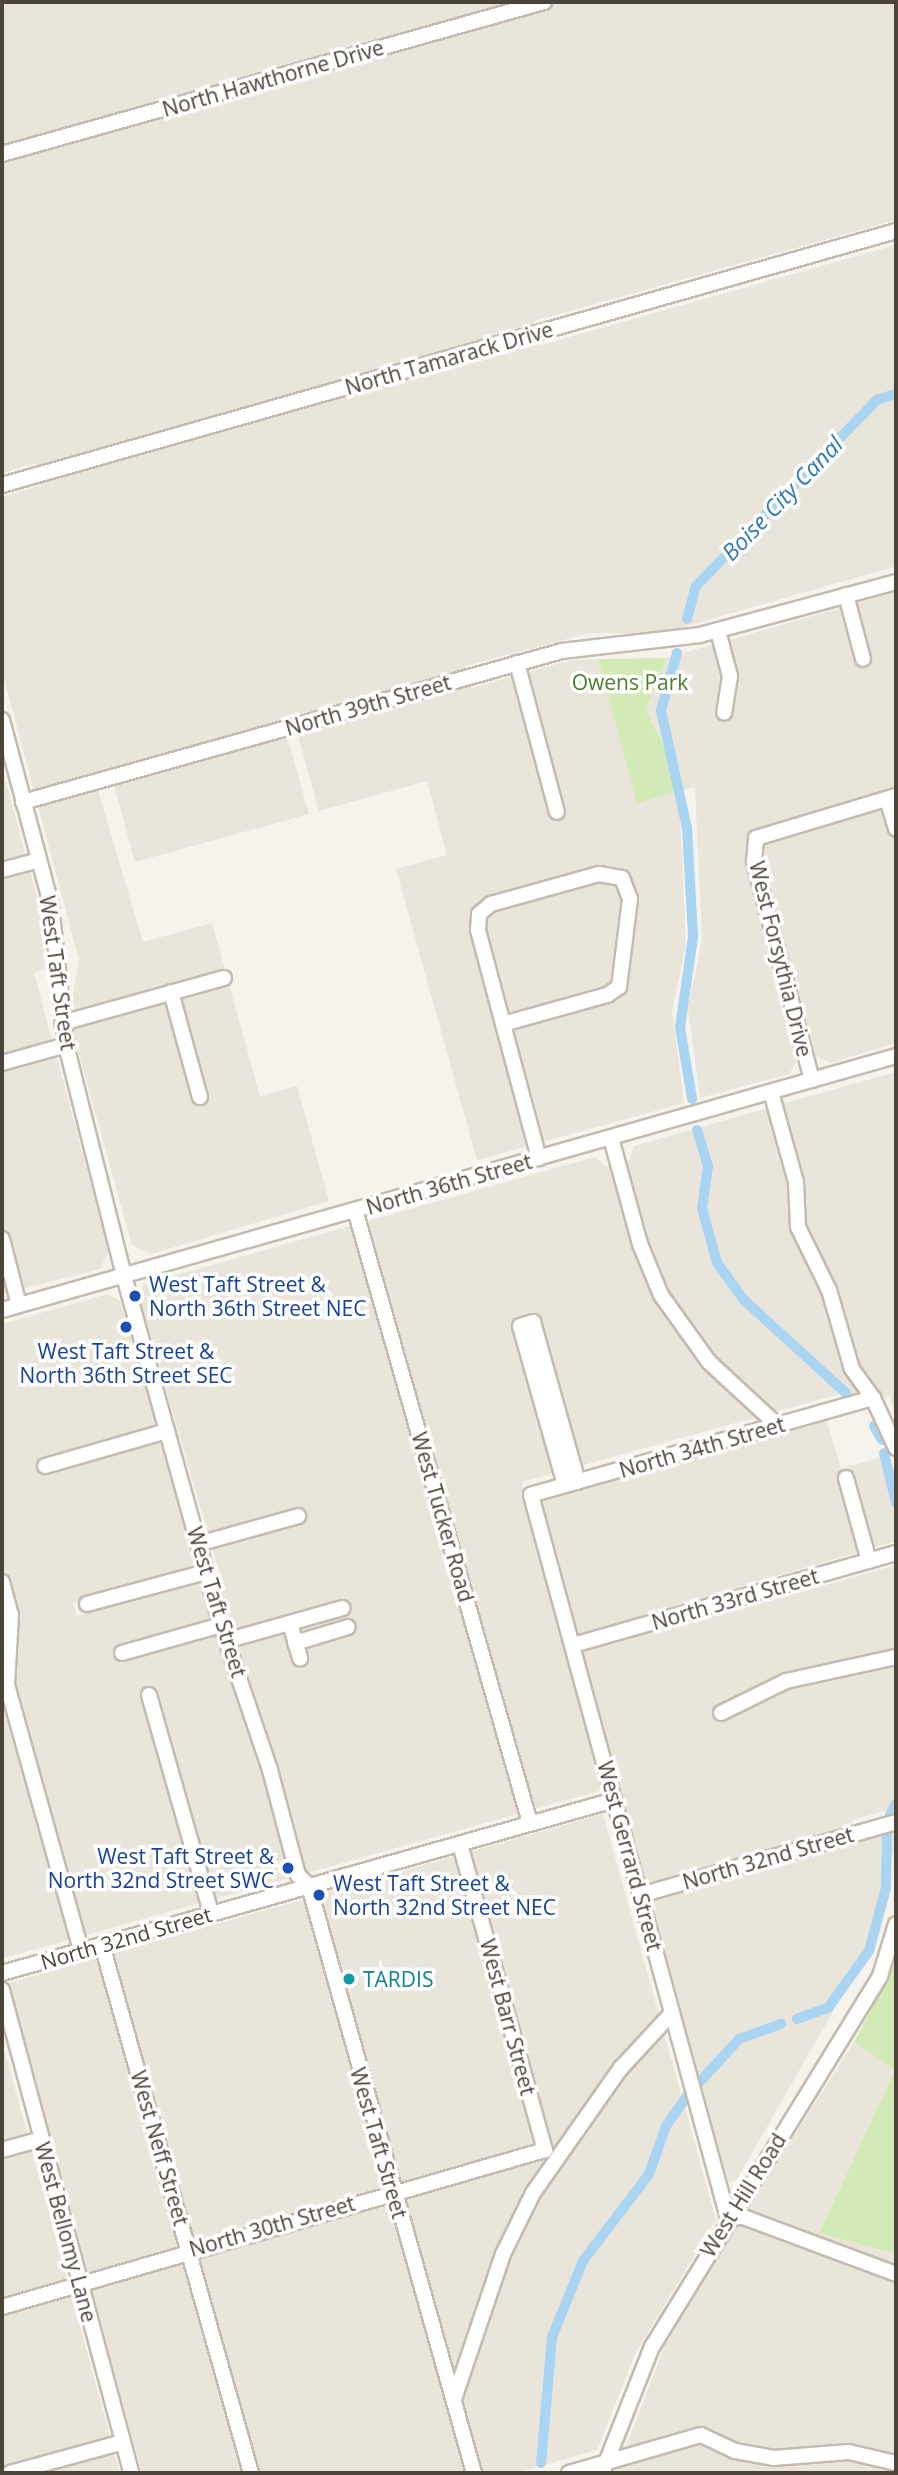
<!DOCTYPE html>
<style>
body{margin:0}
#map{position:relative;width:898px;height:2475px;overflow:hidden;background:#f6f3ec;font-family:"Open Sans",sans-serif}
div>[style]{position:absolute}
.residential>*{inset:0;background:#eae5da}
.green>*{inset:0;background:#d2eab5}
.canal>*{height:10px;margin:-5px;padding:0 5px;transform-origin:5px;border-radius:5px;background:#a9d4f2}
.roads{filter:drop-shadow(2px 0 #c2bbae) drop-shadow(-2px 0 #c2bbae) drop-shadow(0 2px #c2bbae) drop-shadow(0 -2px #c2bbae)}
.minor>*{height:14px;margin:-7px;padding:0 7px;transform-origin:7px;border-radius:7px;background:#fff}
.dots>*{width:19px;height:19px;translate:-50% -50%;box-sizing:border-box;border:4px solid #fff;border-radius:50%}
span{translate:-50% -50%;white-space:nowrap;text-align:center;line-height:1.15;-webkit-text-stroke:7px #fff;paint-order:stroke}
.street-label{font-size:21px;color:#4b4439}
.park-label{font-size:21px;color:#4a7f2a}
.transit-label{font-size:21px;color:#164399}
.left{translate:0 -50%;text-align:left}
.right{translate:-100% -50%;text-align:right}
.culture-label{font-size:21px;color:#0d838f}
.water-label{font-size:23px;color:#2e7ab2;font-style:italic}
.frame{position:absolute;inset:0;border:4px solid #4b4439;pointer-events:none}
</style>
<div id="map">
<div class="residential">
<div style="clip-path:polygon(2px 2px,896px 2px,896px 220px,534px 321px,541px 345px,896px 245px,896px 566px,659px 634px,590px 633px,465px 666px,472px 688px,571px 660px,598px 659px,637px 802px,679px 791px,686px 945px,672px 1011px,684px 1103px,477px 1160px,396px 869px,447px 855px,427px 781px,319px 811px,292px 714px,282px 718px,309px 814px,135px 862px,113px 782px,97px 787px,143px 942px,212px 923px,260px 1096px,297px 1086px,329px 1201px,151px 1254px,132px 1245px,74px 1036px,72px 999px,79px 960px,2px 671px,2px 497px,42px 485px,36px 463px,2px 473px)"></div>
<div style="clip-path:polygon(896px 592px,896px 1043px,830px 1063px,816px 1055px,800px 998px,781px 1003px,797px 1061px,789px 1074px,700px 1098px,688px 1008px,702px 940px,695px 787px,685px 789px,646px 710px,666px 658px)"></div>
<div style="clip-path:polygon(2px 768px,40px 908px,45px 968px,34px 973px,109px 1250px,100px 1269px,2px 1294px)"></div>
<div style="clip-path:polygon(896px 1072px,896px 1418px,890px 1396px,861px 1403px,847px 1392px,522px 1482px,545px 1571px,560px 1565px,541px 1501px,826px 1419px,841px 1469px,881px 1457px,896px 1510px,896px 1541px,671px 1607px,677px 1627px,896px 1565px,896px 1797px,892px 1809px,852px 1820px,857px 1841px,896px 1832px,896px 1843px,862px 1961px,736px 2181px,728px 2182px,620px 1785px,4px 1958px,2px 1324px,108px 1294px,120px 1301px,198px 1566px,73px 1603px,77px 1616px,220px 1575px,139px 1296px,144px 1284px,595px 1157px,607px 1167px,629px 1160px,634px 1146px)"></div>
<div style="clip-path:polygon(603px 1814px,716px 2220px,636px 2352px,597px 2450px,515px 2473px,142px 2473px,6px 1984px)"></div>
<div style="clip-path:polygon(2px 2041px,120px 2473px,2px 2473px)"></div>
<div style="clip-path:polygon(854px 2042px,895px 2070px,819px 2233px,896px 2254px,896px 2473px,616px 2473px,671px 2329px)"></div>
</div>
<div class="green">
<div style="clip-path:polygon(666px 658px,646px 710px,685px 789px,637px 803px,598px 659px)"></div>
<div style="clip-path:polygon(896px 1962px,896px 2254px,819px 2233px,895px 2070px,854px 2042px)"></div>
</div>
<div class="canal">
<div style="left:687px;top:619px;width:34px;rotate:-75deg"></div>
<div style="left:696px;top:586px;width:260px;rotate:-45.8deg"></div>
<div style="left:877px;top:400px;width:20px;rotate:-18deg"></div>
<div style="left:677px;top:653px;width:59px;rotate:105.7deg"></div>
<div style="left:661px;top:710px;width:121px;rotate:77.6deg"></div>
<div style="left:687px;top:828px;width:109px;rotate:86.8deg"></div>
<div style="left:693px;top:937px;width:91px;rotate:98.2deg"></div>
<div style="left:680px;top:1027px;width:73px;rotate:80.5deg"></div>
<div style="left:697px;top:1130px;width:38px;rotate:73deg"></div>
<div style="left:708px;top:1166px;width:42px;rotate:98.1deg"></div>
<div style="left:702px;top:1208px;width:57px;rotate:74.7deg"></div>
<div style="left:717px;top:1263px;width:46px;rotate:53.9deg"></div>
<div style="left:744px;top:1300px;width:138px;rotate:42.4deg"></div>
<div style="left:874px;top:1426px;width:16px;rotate:60deg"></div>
<div style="left:884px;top:1453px;width:51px;rotate:76.5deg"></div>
<div style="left:890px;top:1815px;width:13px;rotate:-63deg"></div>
<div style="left:797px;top:2019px;width:33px;rotate:-20deg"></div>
<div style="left:828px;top:2008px;width:70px;rotate:-54.3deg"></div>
<div style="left:869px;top:1951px;width:65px;rotate:-74.9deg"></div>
<div style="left:886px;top:1888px;width:55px;rotate:-89deg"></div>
<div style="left:696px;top:2086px;width:64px;rotate:-47.5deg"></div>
<div style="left:739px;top:2039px;width:45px;rotate:-19.7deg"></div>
<div style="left:541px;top:2463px;width:126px;rotate:-85deg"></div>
<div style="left:552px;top:2337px;width:82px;rotate:-67.8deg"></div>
<div style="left:583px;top:2261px;width:109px;rotate:-52.8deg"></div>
<div style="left:649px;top:2174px;width:51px;rotate:-70.5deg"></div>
<div style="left:666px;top:2126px;width:39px;rotate:-55deg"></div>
</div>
<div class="roads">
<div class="minor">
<div style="left:2px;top:154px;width:563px;rotate:-15.67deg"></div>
<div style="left:2px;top:485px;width:929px;rotate:-15.86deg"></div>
<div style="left:846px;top:595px;width:66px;rotate:75.1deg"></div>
<div style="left:718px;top:631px;width:47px;rotate:75.1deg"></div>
<div style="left:730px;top:676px;width:37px;rotate:99deg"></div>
<div style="left:517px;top:663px;width:154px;rotate:75deg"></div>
<div style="left:2px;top:720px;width:190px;rotate:75.1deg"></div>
<div style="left:51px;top:904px;width:142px;rotate:83.9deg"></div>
<div style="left:66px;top:1045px;width:238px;rotate:75.9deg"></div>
<div style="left:124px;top:1276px;width:362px;rotate:74.5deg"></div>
<div style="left:221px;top:1625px;width:153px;rotate:71.3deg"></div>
<div style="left:270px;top:1770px;width:109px;rotate:75.1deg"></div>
<div style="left:298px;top:1875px;width:16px;rotate:45deg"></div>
<div style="left:309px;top:1886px;width:610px;rotate:74.3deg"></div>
<div style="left:887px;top:799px;width:31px;rotate:73deg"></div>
<div style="left:23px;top:802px;width:560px;rotate:-15.65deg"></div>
<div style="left:562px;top:651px;width:139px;rotate:-6.6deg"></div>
<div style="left:700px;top:635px;width:203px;rotate:-15.1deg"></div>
<div style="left:2px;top:870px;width:38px;rotate:-15deg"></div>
<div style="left:171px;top:992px;width:109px;rotate:74.6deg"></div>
<div style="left:62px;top:1023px;width:168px;rotate:-15.5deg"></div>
<div style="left:503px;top:1024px;width:97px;rotate:-104.9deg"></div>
<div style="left:478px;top:930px;width:16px;rotate:-86deg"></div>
<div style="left:479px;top:914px;width:16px;rotate:-40deg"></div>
<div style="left:491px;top:904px;width:112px;rotate:-15.5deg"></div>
<div style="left:599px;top:874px;width:23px;rotate:10deg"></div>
<div style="left:622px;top:878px;width:22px;rotate:69deg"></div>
<div style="left:630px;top:899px;width:89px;rotate:97.1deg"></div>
<div style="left:619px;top:987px;width:14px;rotate:146deg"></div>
<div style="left:607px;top:995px;width:108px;rotate:164.4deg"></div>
<div style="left:503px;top:1024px;width:139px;rotate:75deg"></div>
<div style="left:2px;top:1063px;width:66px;rotate:-15.7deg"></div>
<div style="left:812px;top:1080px;width:226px;rotate:-104.9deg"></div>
<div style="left:754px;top:862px;width:24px;rotate:-85deg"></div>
<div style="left:756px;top:838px;width:146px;rotate:-16.7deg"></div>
<div style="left:771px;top:1092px;width:93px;rotate:74.5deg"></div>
<div style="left:796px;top:1182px;width:45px;rotate:87.5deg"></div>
<div style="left:798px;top:1227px;width:70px;rotate:63.8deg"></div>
<div style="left:829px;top:1290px;width:82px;rotate:73.8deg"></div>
<div style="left:852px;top:1369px;width:36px;rotate:54deg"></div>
<div style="left:873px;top:1398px;width:55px;rotate:65.3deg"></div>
<div style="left:611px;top:1138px;width:110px;rotate:74.7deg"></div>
<div style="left:640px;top:1244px;width:55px;rotate:67.6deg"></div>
<div style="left:661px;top:1295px;width:82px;rotate:54.4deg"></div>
<div style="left:709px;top:1362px;width:93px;rotate:42.8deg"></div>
<div style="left:355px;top:1210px;width:637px;rotate:74.07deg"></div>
<div style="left:2px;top:1239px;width:68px;rotate:75.6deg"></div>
<div style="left:2px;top:1310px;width:929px;rotate:-15.86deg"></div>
<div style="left:873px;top:1398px;width:355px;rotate:164.2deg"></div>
<div style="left:531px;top:1495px;width:749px;rotate:74.76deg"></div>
<div style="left:728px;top:2218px;width:15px;rotate:-4deg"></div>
<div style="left:743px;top:2217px;width:163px;rotate:20.4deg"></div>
<div style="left:45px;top:1466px;width:127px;rotate:-16deg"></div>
<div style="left:846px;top:1478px;width:86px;rotate:74.5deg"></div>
<div style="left:565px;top:1485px;width:165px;rotate:-105.8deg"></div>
<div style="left:520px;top:1326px;width:14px;rotate:-17deg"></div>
<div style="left:533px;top:1322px;width:166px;rotate:74.3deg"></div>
<div style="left:198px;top:1544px;width:104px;rotate:-15.6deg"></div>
<div style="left:2px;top:1582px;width:34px;rotate:75deg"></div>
<div style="left:11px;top:1615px;width:70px;rotate:93.3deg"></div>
<div style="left:7px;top:1685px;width:275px;rotate:74.4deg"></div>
<div style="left:87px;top:1604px;width:123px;rotate:-15.1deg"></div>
<div style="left:290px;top:1623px;width:37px;rotate:74deg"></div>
<div style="left:229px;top:1640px;width:118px;rotate:-15.7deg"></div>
<div style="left:295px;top:1643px;width:55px;rotate:-16.8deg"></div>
<div style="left:573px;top:1645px;width:336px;rotate:-15.9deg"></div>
<div style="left:122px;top:1653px;width:103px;rotate:-15.8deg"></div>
<div style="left:149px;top:1695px;width:227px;rotate:74.1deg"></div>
<div style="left:721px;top:1713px;width:72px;rotate:-26.2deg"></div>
<div style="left:786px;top:1681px;width:113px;rotate:-12.3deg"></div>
<div style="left:460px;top:1844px;width:318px;rotate:74.5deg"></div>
<div style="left:640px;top:1895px;width:266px;rotate:-15.9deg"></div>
<div style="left:102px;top:1945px;width:549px;rotate:74.24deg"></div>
<div style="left:2px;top:1973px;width:636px;rotate:-15.78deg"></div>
<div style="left:2px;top:1990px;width:500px;rotate:75deg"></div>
<div style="left:2px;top:2150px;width:41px;rotate:-15.4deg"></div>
<div style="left:2px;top:2307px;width:565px;rotate:-16.13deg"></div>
<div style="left:454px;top:2399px;width:153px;rotate:-71.3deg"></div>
<div style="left:503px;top:2254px;width:68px;rotate:-63.8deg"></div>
<div style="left:533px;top:2193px;width:153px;rotate:-54.9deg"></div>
<div style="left:621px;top:2068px;width:75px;rotate:-47.2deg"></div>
<div style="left:10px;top:2473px;width:117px;rotate:-15.3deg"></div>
<div style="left:569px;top:2473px;width:137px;rotate:-16.1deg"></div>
<div style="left:701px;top:2435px;width:38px;rotate:25deg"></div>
<div style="left:735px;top:2451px;width:39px;rotate:10deg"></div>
<div style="left:773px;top:2458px;width:76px;rotate:-4.5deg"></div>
<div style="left:849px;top:2452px;width:48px;rotate:13.2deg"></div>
<div style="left:602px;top:2473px;width:136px;rotate:-68.4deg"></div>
<div style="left:652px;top:2347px;width:435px;rotate:-58.4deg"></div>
<div style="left:880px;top:1976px;width:54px;rotate:-72.9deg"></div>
</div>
</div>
<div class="dots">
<div style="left:135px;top:1296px;background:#1a4fb4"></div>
<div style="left:126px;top:1327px;background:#1a4fb4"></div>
<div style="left:288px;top:1868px;background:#1a4fb4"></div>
<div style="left:319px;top:1895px;background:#1a4fb4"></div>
<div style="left:349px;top:1979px;background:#0f9aa8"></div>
</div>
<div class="street-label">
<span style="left:273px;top:78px;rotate:-16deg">North Hawthorne Drive</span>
<span style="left:449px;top:358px;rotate:-16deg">North Tamarack Drive</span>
<span style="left:368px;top:705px;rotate:-16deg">North 39th Street</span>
<span style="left:781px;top:959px;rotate:76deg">West Forsythia Drive</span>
<span style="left:58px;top:973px;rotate:82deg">West Taft Street</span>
<span style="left:449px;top:1184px;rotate:-16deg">North 36th Street</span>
<span style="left:702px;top:1447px;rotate:-16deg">North 34th Street</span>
<span style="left:443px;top:1517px;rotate:74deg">West Tucker Road</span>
<span style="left:735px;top:1599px;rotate:-16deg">North 33rd Street</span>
<span style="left:217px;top:1602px;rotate:73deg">West Taft Street</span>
<span style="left:630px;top:1856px;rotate:75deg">West Gerrard Street</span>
<span style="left:768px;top:1858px;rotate:-16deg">North 32nd Street</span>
<span style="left:126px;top:1938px;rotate:-16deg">North 32nd Street</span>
<span style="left:508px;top:2017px;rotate:75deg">West Barr Street</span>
<span style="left:379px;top:2143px;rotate:74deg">West Taft Street</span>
<span style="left:160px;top:2148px;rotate:74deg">West Neff Street</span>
<span style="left:743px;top:2195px;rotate:-58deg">West Hill Road</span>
<span style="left:272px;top:2226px;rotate:-16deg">North 30th Street</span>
<span style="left:66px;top:2232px;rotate:75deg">West Bellomy Lane</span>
</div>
<div class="park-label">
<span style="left:630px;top:682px">Owens Park</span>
</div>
<div class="transit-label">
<span class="left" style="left:149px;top:1296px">West Taft Street &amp;<br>North 36th Street NEC</span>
<span style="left:126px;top:1363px">West Taft Street &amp;<br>North 36th Street SEC</span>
<span class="right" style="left:274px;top:1868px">West Taft Street &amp;<br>North 32nd Street SWC</span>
<span class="left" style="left:333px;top:1895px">West Taft Street &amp;<br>North 32nd Street NEC</span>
</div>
<div class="culture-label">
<span class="left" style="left:363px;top:1979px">TARDIS</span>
</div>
<div class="water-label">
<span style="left:782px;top:498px;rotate:-46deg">Boise City Canal</span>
</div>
<div class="frame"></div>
</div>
